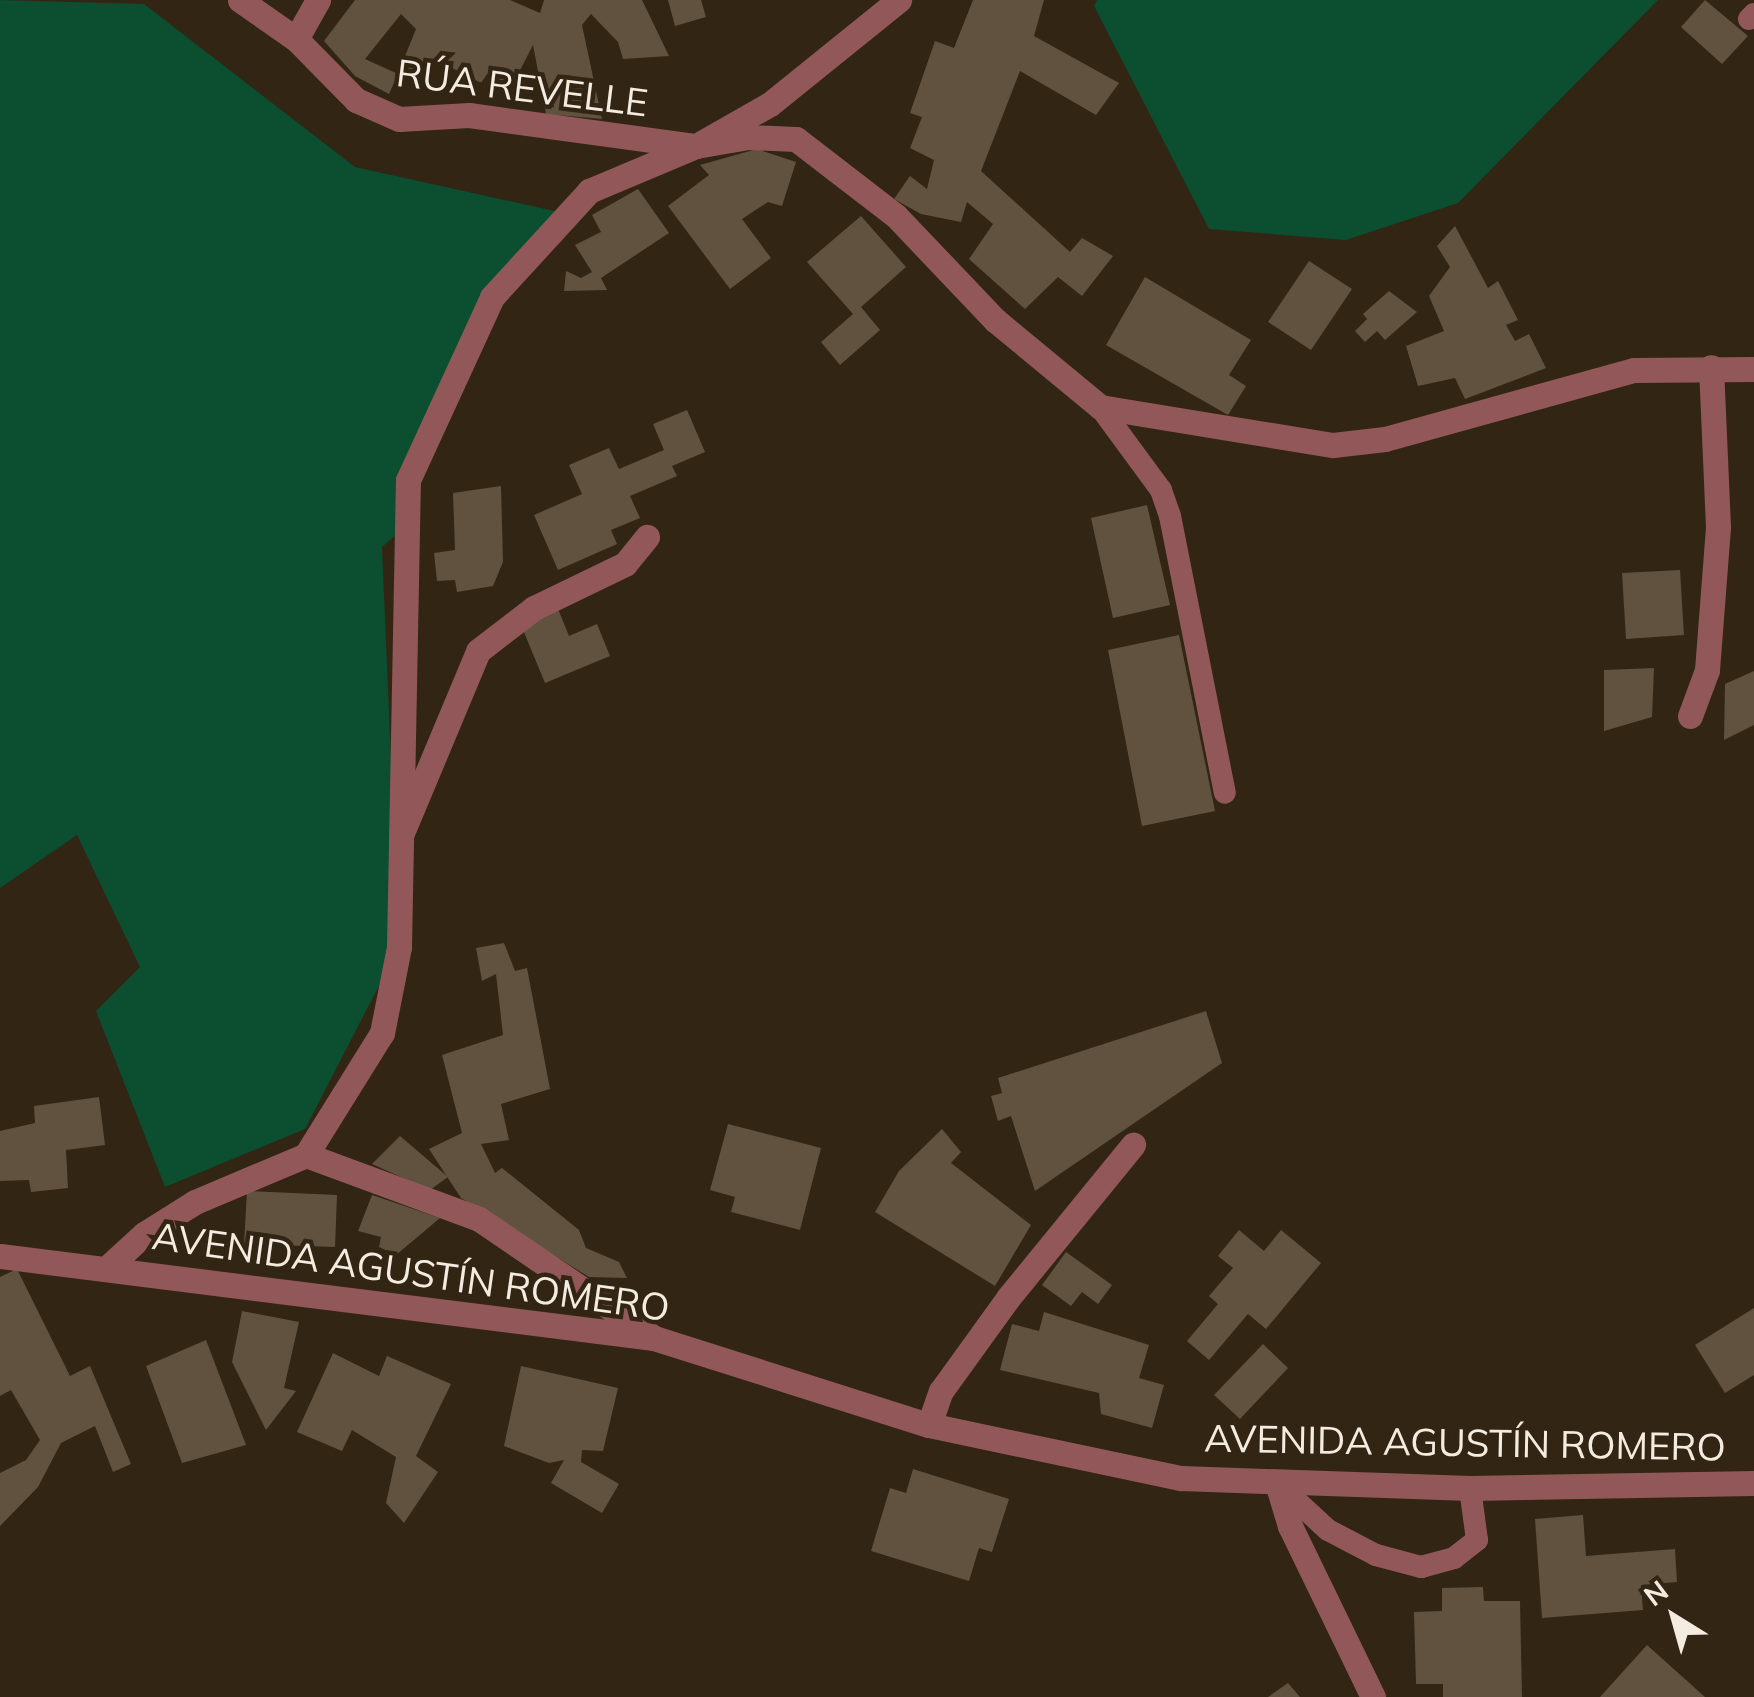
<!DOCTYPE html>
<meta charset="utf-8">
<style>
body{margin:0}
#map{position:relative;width:1754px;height:1697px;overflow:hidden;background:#322513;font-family:Mulish,sans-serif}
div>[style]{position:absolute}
.green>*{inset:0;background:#0b4e30}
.building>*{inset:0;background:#61523f}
.service>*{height:22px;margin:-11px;padding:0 11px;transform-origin:11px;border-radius:11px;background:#925859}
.minor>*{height:25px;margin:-12.5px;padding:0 12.5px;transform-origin:12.5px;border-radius:12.5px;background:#925859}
.tertiary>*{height:25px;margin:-12.5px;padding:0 12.5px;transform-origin:12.5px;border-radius:12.5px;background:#925859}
span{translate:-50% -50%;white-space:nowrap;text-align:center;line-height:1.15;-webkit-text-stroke:9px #322513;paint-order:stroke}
.street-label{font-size:38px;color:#f5ece1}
.north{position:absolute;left:1624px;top:1567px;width:100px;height:100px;-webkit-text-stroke:8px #322513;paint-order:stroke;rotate:323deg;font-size:28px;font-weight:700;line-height:40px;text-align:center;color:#f5ece1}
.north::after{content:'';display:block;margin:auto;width:35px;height:45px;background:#f5ece1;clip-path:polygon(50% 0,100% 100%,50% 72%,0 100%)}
</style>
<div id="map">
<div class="green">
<div style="clip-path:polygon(0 0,144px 4px,355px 167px,568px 214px,492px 297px,404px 528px,382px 547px,399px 947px,305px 1129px,165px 1187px,96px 1011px,140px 967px,77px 835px,0 888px)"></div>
<div style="clip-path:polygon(1097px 0,1658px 0,1458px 203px,1346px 240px,1209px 229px,1094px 6px)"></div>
</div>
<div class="building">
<div style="clip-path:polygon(355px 0,510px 0,540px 13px,544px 0,642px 0,669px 56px,623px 59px,618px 42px,591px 14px,582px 25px,602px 119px,546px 114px,533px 45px,512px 86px,487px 74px,481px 83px,435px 59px,426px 77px,401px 66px,416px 29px,401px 14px,365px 59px,398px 74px,389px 94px,355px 76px,324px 41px)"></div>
<div style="clip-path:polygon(668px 0,701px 0,706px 17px,675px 26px)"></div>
<div style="clip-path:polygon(973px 0,1044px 0,1034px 36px,1119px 83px,1096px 115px,1020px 71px,981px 171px,1070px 252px,1082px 238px,1113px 256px,1082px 296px,1058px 277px,1025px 309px,969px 259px,993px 224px,967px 202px,961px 222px,921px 214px,894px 199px,910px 176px,927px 189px,934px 160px,910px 148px,922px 117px,910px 113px,935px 41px,954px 48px)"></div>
<div style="clip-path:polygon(1705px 0,1748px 36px,1722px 64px,1681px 27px)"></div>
<div style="clip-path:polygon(757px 149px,796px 162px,782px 206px,768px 202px,742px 219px,771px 258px,730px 289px,668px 206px,709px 175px,700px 165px)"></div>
<div style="clip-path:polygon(638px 189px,669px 233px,601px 278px,607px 290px,564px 291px,566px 271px,581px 278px,592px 272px,575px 245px,601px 232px,592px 215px)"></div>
<div style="clip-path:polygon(861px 216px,906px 267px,861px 307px,880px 330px,840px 365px,821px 342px,853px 314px,807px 262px)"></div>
<div style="clip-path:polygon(1455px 226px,1488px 288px,1498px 281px,1518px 320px,1506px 325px,1515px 341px,1529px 334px,1546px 368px,1465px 399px,1455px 378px,1418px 386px,1406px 346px,1444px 331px,1429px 296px,1450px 267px,1437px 246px)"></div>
<div style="clip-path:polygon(1309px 261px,1352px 289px,1311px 350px,1268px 322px)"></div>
<div style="clip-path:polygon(1145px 277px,1251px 340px,1229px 375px,1246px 386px,1228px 415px,1106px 345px)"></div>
<div style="clip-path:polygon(1389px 291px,1417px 312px,1385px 340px,1377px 331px,1365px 342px,1355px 331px,1367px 319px,1363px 314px)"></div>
<div style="clip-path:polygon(687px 410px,705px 452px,672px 466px,677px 476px,630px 496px,640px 518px,611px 530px,617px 544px,558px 570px,534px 515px,582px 494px,569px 465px,609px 448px,619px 469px,664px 450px,653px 424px)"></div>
<div style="clip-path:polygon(501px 486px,503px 562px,493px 586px,457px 592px,455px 580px,437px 581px,434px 553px,455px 550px,453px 493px)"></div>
<div style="clip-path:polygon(1147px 505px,1170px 605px,1113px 618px,1091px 518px)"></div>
<div style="clip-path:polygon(1680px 570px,1684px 635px,1626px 639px,1622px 573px)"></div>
<div style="clip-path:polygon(558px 609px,569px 636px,597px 624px,610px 656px,545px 683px,521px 625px)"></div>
<div style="clip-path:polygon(1179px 635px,1215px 811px,1142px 826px,1108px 650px)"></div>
<div style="clip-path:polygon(1654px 668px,1652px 717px,1604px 731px,1604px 670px)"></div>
<div style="clip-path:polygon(1754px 671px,1754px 725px,1724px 740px,1725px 684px)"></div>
<div style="clip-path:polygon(504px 943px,515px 971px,527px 968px,550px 1089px,501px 1104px,509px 1140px,481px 1144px,495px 1173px,502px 1168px,579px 1230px,586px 1248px,619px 1262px,627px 1278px,589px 1277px,461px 1198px,429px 1149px,462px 1133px,442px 1055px,503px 1035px,496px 974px,482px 981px,476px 948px)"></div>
<div style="clip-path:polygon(1206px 1011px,1222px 1063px,1035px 1191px,1011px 1116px,998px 1121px,991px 1096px,1002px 1093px,998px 1078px)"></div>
<div style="clip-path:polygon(99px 1097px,105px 1145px,66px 1150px,68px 1188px,31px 1192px,29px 1180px,0 1181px,0 1131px,35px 1123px,34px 1106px)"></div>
<div style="clip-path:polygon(728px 1124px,821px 1148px,800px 1230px,731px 1212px,735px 1197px,710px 1190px)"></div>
<div style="clip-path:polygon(942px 1129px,961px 1152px,951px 1163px,1031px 1225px,995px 1286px,875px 1212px,899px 1171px)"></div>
<div style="clip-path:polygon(400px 1136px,448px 1177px,430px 1190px,372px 1164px)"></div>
<div style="clip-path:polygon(247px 1191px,337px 1195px,335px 1247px,244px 1244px)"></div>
<div style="clip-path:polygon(372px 1195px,440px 1218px,396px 1255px,379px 1247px,381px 1237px,358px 1231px)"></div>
<div style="clip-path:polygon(1239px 1230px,1264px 1251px,1281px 1230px,1321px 1263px,1266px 1329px,1248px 1314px,1209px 1360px,1187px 1341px,1218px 1304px,1209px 1296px,1233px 1268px,1218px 1256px)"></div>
<div style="clip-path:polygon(1066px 1252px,1112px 1285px,1098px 1304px,1082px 1292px,1071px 1306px,1042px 1285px)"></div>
<div style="clip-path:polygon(17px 1269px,70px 1376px,90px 1366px,131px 1464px,113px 1472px,95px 1426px,61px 1443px,38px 1487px,0 1526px,0 1473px,26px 1460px,40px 1440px,11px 1390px,0 1396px,0 1277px)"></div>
<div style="clip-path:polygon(1754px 1308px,1754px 1375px,1725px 1393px,1695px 1345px)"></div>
<div style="clip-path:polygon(242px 1311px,299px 1322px,284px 1388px,296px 1391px,266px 1430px,232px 1362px)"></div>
<div style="clip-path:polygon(1044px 1312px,1149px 1345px,1139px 1378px,1164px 1385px,1152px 1428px,1101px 1414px,1099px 1393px,1000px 1370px,1012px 1324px,1039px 1331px)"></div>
<div style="clip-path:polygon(206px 1340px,246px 1445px,182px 1463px,146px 1366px)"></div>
<div style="clip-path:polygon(1263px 1344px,1288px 1368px,1240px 1419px,1214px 1395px)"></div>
<div style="clip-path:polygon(333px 1353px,379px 1376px,387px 1356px,451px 1384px,416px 1456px,438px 1472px,404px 1523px,386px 1503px,396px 1457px,352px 1430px,342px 1451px,297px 1432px)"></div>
<div style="clip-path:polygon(521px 1366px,618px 1388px,603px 1451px,582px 1450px,581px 1462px,619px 1484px,602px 1513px,551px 1483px,564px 1460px,549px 1463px,504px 1446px)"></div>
<div style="clip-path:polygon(913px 1469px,1009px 1499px,992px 1552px,979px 1548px,969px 1581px,871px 1551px,890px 1488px,906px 1493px)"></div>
<div style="clip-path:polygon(1583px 1515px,1586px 1556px,1675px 1549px,1677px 1582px,1641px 1585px,1643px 1610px,1542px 1618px,1535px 1519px)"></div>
<div style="clip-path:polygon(1483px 1587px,1484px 1601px,1520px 1601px,1522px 1697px,1443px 1697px,1443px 1684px,1416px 1684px,1414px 1612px,1442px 1611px,1442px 1588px)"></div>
<div style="clip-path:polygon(1647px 1645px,1705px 1697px,1600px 1697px)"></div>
<div style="clip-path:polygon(1288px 1683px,1300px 1697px,1268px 1697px)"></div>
</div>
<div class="service">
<div style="left:1749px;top:19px;width:7px;rotate:-45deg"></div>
<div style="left:1100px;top:407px;width:103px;rotate:53.7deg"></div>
<div style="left:1161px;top:490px;width:28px;rotate:71deg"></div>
<div style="left:1170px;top:516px;width:282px;rotate:78.8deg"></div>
<div style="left:1277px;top:1483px;width:69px;rotate:42.7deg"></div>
<div style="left:1328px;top:1530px;width:54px;rotate:27.5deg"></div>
<div style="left:1376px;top:1555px;width:47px;rotate:14.9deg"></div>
<div style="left:1421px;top:1567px;width:34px;rotate:-15deg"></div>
<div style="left:1454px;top:1558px;width:29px;rotate:-38deg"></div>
<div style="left:1477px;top:1540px;width:52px;rotate:-97.7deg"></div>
</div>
<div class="minor">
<div style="left:240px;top:0;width:68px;rotate:34.9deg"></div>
<div style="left:296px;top:39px;width:86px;rotate:45.5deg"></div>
<div style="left:356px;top:100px;width:47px;rotate:23.8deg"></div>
<div style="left:399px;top:119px;width:70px;rotate:-3.3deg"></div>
<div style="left:469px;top:115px;width:229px;rotate:7.8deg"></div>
<div style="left:696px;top:146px;width:53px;rotate:-9.8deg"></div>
<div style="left:748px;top:137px;width:48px;rotate:2.4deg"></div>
<div style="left:796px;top:139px;width:126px;rotate:37.6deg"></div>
<div style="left:896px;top:216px;width:144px;rotate:46.4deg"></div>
<div style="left:995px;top:320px;width:136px;rotate:39.6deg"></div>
<div style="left:1100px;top:407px;width:236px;rotate:9.3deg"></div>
<div style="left:1333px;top:445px;width:52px;rotate:-6.6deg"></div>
<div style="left:1385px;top:439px;width:258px;rotate:-15.5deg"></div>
<div style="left:1634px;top:370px;width:120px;rotate:-0.5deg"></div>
<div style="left:296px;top:39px;width:45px;rotate:-60.6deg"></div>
<div style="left:1690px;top:716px;width:49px;rotate:-69.7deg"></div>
<div style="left:1707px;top:670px;width:143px;rotate:-85.6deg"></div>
<div style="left:1718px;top:527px;width:160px;rotate:-92.5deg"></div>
<div style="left:402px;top:833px;width:197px;rotate:-67.3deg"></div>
<div style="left:478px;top:651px;width:71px;rotate:-37.5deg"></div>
<div style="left:534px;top:608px;width:101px;rotate:-25.8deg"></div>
<div style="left:625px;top:564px;width:35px;rotate:-51deg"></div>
<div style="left:306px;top:1155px;width:144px;rotate:-58.1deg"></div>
<div style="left:382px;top:1033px;width:88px;rotate:-78.8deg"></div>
<div style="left:399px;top:947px;width:467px;rotate:-88.9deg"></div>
<div style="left:408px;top:480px;width:201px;rotate:-65.3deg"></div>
<div style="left:492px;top:297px;width:144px;rotate:-47.5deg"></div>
<div style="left:589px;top:191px;width:116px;rotate:-22.8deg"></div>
<div style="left:696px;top:146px;width:85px;rotate:-29.6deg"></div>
<div style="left:770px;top:104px;width:166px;rotate:-38.9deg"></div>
<div style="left:107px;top:1268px;width:50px;rotate:-42.6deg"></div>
<div style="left:144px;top:1234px;width:60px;rotate:-32.1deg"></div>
<div style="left:195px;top:1202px;width:121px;rotate:-22.9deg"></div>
<div style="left:306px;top:1155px;width:184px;rotate:20.3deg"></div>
<div style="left:479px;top:1219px;width:212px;rotate:34.2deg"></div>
<div style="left:929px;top:1425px;width:36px;rotate:-71deg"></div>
<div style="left:941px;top:1391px;width:115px;rotate:-54.2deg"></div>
<div style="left:1008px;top:1298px;width:198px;rotate:-50.8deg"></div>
<div style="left:1277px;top:1483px;width:45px;rotate:73.2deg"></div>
<div style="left:1290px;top:1526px;width:190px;rotate:64.1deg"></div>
</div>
<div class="tertiary">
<div style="left:0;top:1256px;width:659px;rotate:7.15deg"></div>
<div style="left:654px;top:1338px;width:288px;rotate:17.6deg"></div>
<div style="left:929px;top:1425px;width:258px;rotate:11.9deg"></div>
<div style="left:1181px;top:1478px;width:289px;rotate:2deg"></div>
<div style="left:1470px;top:1488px;width:284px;rotate:-1deg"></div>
</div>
<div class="street-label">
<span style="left:522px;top:88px;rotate:7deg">RÚA REVELLE</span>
<span style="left:411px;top:1272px;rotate:8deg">AVENIDA AGUSTÍN ROMERO</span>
<span style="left:1465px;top:1443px;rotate:1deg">AVENIDA AGUSTÍN ROMERO</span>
</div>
<div class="north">N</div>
</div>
